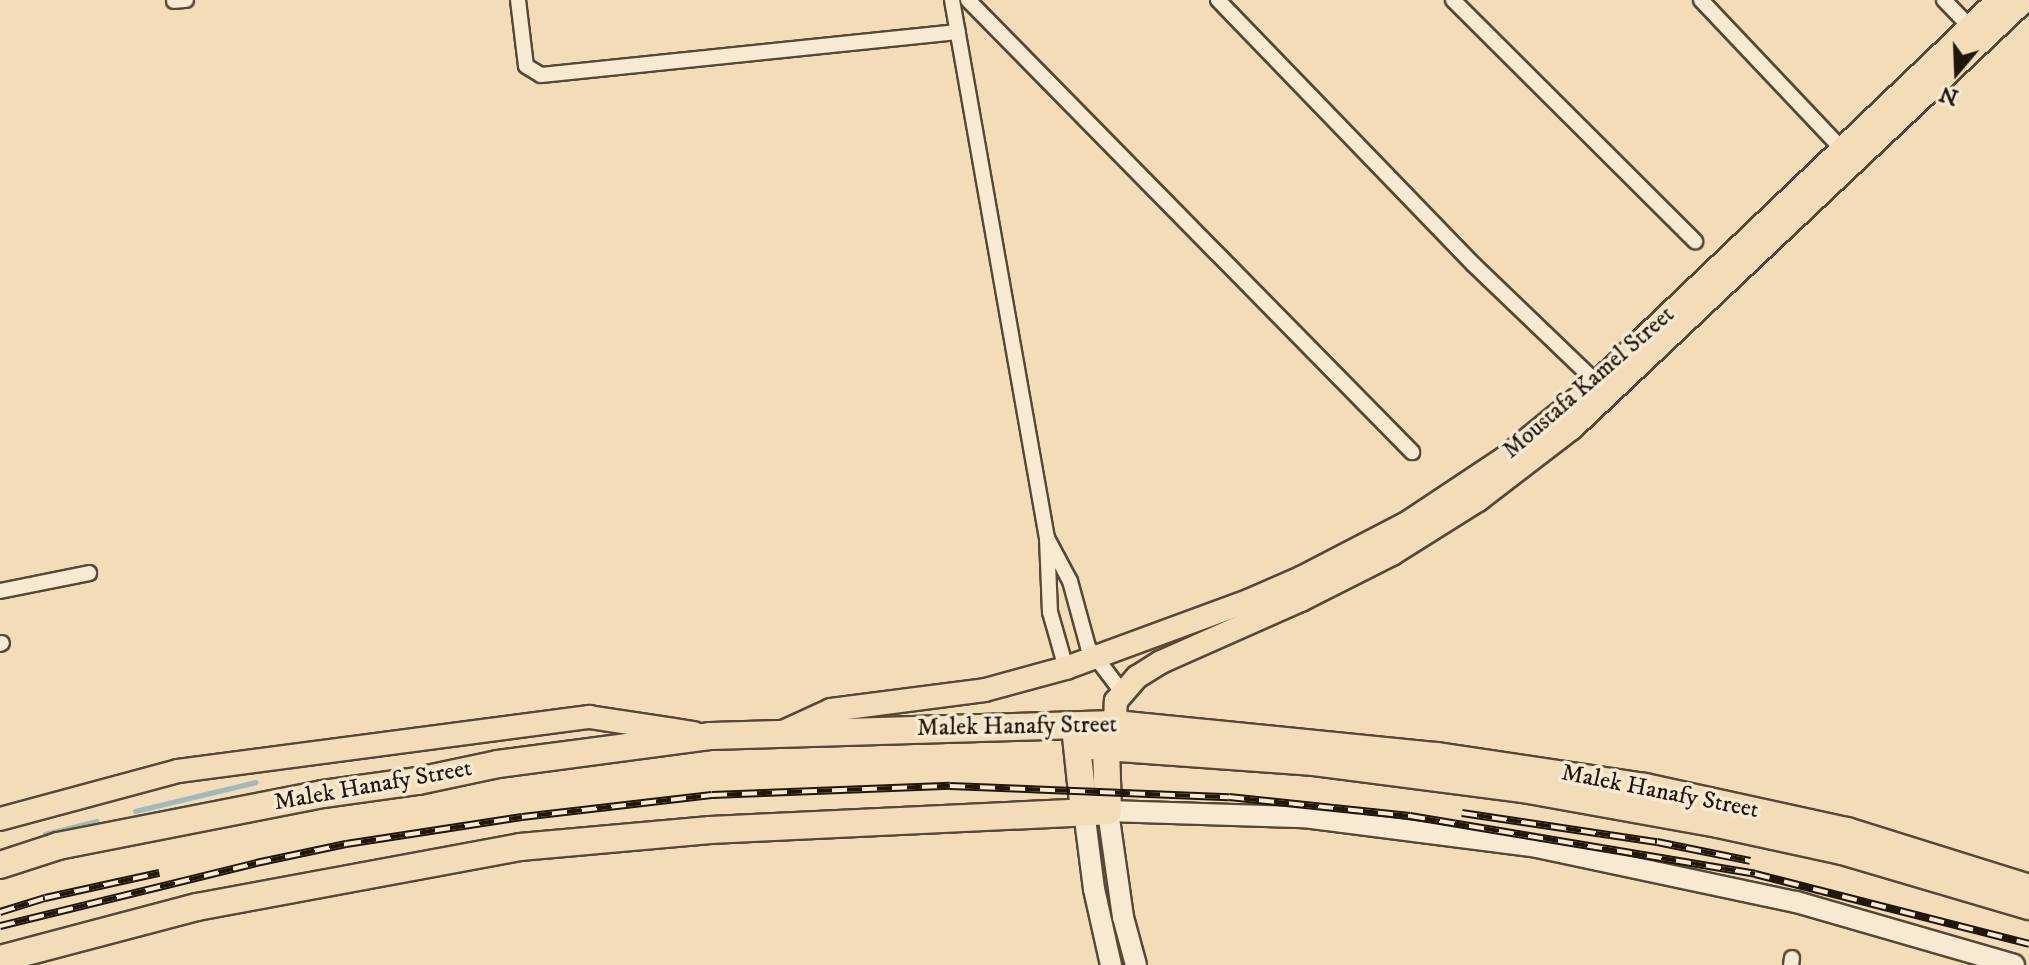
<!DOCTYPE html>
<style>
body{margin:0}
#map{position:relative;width:2029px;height:965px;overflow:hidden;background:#f3ddb9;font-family:"IM FELL DW Pica",serif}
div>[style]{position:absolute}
.stream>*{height:5px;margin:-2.5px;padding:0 2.5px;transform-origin:2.5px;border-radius:2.5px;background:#a0b9ba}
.roads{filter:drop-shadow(2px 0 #554836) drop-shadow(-2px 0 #554836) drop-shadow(0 2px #554836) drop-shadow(0 -2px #554836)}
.street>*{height:14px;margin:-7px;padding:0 7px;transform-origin:7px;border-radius:7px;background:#f7e9d2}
.secondary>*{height:20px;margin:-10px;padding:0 10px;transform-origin:10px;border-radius:10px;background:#f7e9d2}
.primary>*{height:22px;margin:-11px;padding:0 11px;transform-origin:11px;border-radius:11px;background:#f3ddb9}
.highway>*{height:26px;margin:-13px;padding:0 13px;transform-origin:13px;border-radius:13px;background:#f3ddb9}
.rail>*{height:8px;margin-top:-4px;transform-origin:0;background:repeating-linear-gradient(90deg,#f7e9d2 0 15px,#20170a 0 30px);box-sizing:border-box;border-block:2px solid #20170a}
span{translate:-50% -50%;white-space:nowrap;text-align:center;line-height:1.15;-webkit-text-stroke:7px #f7e9d2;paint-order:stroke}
.street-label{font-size:24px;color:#20170a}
.north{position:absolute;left:1917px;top:32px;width:80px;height:80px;-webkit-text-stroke:6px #f7e9d2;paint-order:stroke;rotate:199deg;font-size:22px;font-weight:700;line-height:32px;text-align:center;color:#20170a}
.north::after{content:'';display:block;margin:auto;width:28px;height:36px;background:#20170a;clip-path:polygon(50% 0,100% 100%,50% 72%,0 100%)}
</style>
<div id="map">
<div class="stream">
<div style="left:135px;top:811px;width:124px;rotate:-13.5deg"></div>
<div style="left:45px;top:834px;width:53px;rotate:-14.3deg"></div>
</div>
<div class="roads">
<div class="street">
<div style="left:518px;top:0;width:66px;rotate:83.1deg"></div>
<div style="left:526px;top:66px;width:17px;rotate:31deg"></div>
<div style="left:541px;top:75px;width:419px;rotate:-5.9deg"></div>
<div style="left:952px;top:0;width:546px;rotate:79.99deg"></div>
<div style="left:1047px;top:538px;width:74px;rotate:87.7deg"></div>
<div style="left:1050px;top:612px;width:58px;rotate:74.1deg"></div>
<div style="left:968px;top:0;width:634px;rotate:45.51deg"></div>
<div style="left:1218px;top:0;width:368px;rotate:46deg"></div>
<div style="left:1474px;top:265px;width:170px;rotate:43.8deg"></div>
<div style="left:1453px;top:0;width:342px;rotate:44.9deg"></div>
<div style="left:1701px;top:0;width:205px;rotate:46.6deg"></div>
<div style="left:1944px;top:0;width:39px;rotate:46deg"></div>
<div style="left:174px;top:1px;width:12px;rotate:-5deg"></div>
<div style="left:1047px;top:538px;width:49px;rotate:61.9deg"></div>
<div style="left:1070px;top:581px;width:68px;rotate:74.7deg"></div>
<div style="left:1088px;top:647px;width:56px;rotate:52.9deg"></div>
<div style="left:0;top:591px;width:91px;rotate:-11.4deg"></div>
<div style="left:0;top:644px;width:2px;rotate:-27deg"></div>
<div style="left:1791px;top:965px;width:7px;rotate:-82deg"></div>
</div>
<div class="secondary">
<div style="left:1084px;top:811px;width:79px;rotate:82.7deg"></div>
<div style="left:1094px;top:889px;width:78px;rotate:77.4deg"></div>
<div style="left:1136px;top:965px;width:50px;rotate:-105.2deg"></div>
<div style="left:1123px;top:917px;width:107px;rotate:-98.1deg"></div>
<div style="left:1108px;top:811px;width:196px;rotate:1.8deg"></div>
<div style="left:1304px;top:817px;width:235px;rotate:7.3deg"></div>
<div style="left:1537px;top:847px;width:265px;rotate:12deg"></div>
<div style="left:1796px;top:902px;width:227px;rotate:16.1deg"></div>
</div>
<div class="primary">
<div style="left:1115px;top:724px;width:23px;rotate:-88deg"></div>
<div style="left:1116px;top:701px;width:32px;rotate:-49deg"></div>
<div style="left:1137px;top:677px;width:28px;rotate:-32deg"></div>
<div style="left:1161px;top:662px;width:153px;rotate:-23.9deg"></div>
<div style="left:1301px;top:600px;width:102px;rotate:-26.8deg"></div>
<div style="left:1392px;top:554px;width:102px;rotate:-32.1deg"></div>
<div style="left:1478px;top:500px;width:118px;rotate:-37.5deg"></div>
<div style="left:1572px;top:428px;width:623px;rotate:-43.37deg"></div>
<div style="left:783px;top:732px;width:53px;rotate:-24.6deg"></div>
<div style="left:831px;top:710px;width:155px;rotate:-7.4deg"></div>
<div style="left:985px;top:690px;width:84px;rotate:-15.2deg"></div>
<div style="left:1066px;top:668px;width:194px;rotate:-20.2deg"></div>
<div style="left:1248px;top:601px;width:60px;rotate:-23.6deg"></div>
<div style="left:1303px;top:577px;width:117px;rotate:-27.4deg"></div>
<div style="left:1407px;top:523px;width:118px;rotate:-33.6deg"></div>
<div style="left:1505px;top:458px;width:119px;rotate:-39.2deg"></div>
<div style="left:1597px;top:383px;width:555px;rotate:-43.68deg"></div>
<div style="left:0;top:819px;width:184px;rotate:-15.1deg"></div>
<div style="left:178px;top:771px;width:415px;rotate:-7.5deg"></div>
<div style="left:589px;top:717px;width:106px;rotate:8.7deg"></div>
</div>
<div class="highway">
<div style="left:1075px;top:727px;width:84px;rotate:83.9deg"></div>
<div style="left:1077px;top:745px;width:238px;rotate:4.1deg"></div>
<div style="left:1314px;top:762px;width:211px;rotate:7.4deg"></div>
<div style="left:1523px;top:789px;width:198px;rotate:10.2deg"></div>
<div style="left:1718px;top:824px;width:127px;rotate:12.3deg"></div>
<div style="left:1842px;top:851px;width:195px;rotate:16.4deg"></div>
<div style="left:0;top:865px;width:61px;rotate:-18.1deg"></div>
<div style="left:58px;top:846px;width:270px;rotate:-11.1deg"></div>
<div style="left:323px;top:794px;width:96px;rotate:-7.8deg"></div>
<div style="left:418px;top:781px;width:82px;rotate:-12deg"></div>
<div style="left:498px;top:764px;width:215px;rotate:-7.5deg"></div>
<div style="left:711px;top:736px;width:404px;rotate:-1.7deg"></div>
<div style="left:1115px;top:724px;width:324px;rotate:5.7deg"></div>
<div style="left:1437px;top:756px;width:210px;rotate:8.5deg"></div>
<div style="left:1645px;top:787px;width:207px;rotate:12.3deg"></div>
<div style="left:1847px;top:831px;width:191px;rotate:17.4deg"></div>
<div style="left:0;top:959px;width:204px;rotate:-14.8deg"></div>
<div style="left:197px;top:907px;width:329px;rotate:-10.5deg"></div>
<div style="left:520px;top:847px;width:191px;rotate:-5.1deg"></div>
<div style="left:710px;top:830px;width:398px;rotate:-2.7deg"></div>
<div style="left:1108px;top:811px;width:65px;rotate:-91.8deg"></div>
<div style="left:1106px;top:746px;width:24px;rotate:-68deg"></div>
</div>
</div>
<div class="rail">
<div style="left:1462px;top:813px;width:197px;rotate:8.5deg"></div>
<div style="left:1657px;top:842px;width:95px;rotate:11.5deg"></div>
<div style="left:0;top:912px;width:47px;rotate:-17.3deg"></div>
<div style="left:45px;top:898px;width:117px;rotate:-12.4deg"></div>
<div style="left:0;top:926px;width:264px;rotate:-13.8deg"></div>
<div style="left:256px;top:863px;width:92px;rotate:-11.9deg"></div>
<div style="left:346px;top:844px;width:178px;rotate:-8.7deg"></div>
<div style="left:522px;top:817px;width:191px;rotate:-6.6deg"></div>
<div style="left:712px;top:795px;width:238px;rotate:-2.2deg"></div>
<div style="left:950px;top:786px;width:279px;rotate:2.3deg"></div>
<div style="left:1229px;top:797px;width:182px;rotate:6deg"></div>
<div style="left:1410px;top:816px;width:350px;rotate:9.5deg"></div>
<div style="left:1755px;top:874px;width:283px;rotate:14.3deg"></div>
</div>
<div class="street-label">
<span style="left:1589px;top:383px;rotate:-41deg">Moustafa Kamel Street</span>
<span style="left:1017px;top:727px;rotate:-1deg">Malek Hanafy Street</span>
<span style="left:373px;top:786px;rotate:-10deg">Malek Hanafy Street</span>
<span style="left:1660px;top:792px;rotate:11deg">Malek Hanafy Street</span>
</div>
<div class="north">N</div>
</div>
